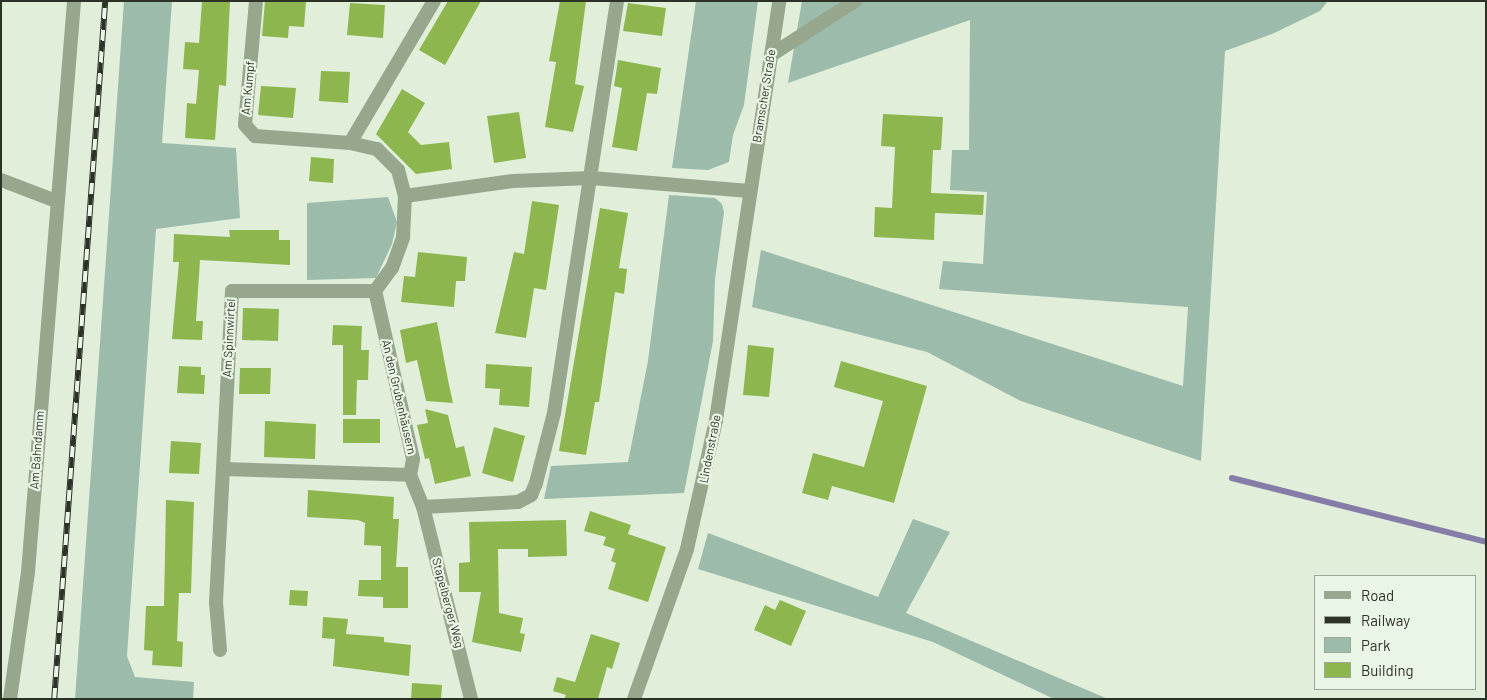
<!DOCTYPE html>
<meta charset="utf-8">
<style>
body{margin:0}
#map{position:relative;width:1487px;height:700px;overflow:hidden;background:#e0eeda;font-family:Barlow,sans-serif}
div>[style]{position:absolute}
.green>*{inset:0;background:#9cbbab}
.stream>*{height:5.5px;margin:-2.75px;padding:0 2.75px;transform-origin:2.75px;border-radius:2.75px;background:#857ca7}
.building>*{inset:0;background:#8db74e}
.minor>*{height:14px;margin:-7px;padding:0 7px;transform-origin:7px;border-radius:7px;background:#97a78d}
.tertiary>*{height:14px;margin:-7px;padding:0 7px;transform-origin:7px;border-radius:7px;background:#97a78d}
.rail>*{height:5.5px;margin-top:-2.75px;transform-origin:0;background:repeating-linear-gradient(90deg,#eaf6e5 0 11px,#2d3227 0 22px);box-sizing:border-box;border-block:1px solid #2d3227}
span{translate:-50% -50%;white-space:nowrap;text-align:center;line-height:1.15;-webkit-text-stroke:4.5px #eaf6e5;paint-order:stroke}
.street-label{font-size:12px;color:#2d3227}
.frame{position:absolute;inset:0;border:2px solid #2d3227;pointer-events:none}
.legend{position:absolute;left:1314px;top:575px;width:162px;height:115px;box-sizing:border-box;background:#eaf6e5;border:1px solid #9ea899;margin:0;padding:6px 9px;list-style:none;font-size:15px;color:#2d3227}
.legend li{display:flex;align-items:center;gap:10px;height:25px}
.legend b{width:25px;border:1px solid #9ea899}
</style>
<div id="map">
<div class="green">
<div style="clip-path:polygon(124px 1px,172px 1px,162px 143px,236px 148px,240px 218px,156px 229px,127px 656px,135px 677px,194px 682px,193px 699px,75px 699px)"></div>
<div style="clip-path:polygon(696px 1px,758px 1px,744px 105px,733px 135px,729px 162px,708px 170px,672px 168px)"></div>
<div style="clip-path:polygon(802px 1px,1328px 1px,1320px 11px,1272px 34px,1225px 51px,1201px 461px,1021px 401px,927px 352px,752px 307px,761px 250px,1183px 386px,1188px 307px,939px 289px,943px 261px,983px 264px,987px 192px,950px 190px,952px 150px,969px 150px,970px 20px,788px 83px)"></div>
<div style="clip-path:polygon(669px 195px,715px 198px,722px 204px,724px 212px,715px 279px,713px 341px,684px 493px,544px 499px,551px 466px,628px 462px,648px 361px)"></div>
<div style="clip-path:polygon(388px 197px,397px 222px,392px 244px,376px 278px,307px 280px,307px 203px)"></div>
<div style="clip-path:polygon(913px 519px,950px 532px,906px 613px,1108px 699px,1054px 699px,933px 642px,698px 569px,708px 533px,878px 597px)"></div>
</div>
<div class="stream">
<div style="left:1232px;top:478px;width:262px;rotate:14.1deg"></div>
</div>
<div class="building">
<div style="clip-path:polygon(202px 1px,230px 1px,226px 86px,219px 85px,215px 140px,185px 138px,187px 103px,196px 104px,199px 70px,183px 69px,185px 42px,199px 43px)"></div>
<div style="clip-path:polygon(265px 1px,306px 1px,304px 27px,289px 26px,288px 38px,262px 36px)"></div>
<div style="clip-path:polygon(448px 1px,481px 1px,445px 65px,419px 50px)"></div>
<div style="clip-path:polygon(560px 1px,586px 1px,575px 84px,584px 86px,573px 132px,545px 127px,556px 62px,549px 61px)"></div>
<div style="clip-path:polygon(350px 3px,385px 5px,383px 38px,347px 35px)"></div>
<div style="clip-path:polygon(628px 3px,666px 8px,662px 36px,623px 31px)"></div>
<div style="clip-path:polygon(618px 60px,661px 68px,657px 94px,647px 93px,637px 151px,612px 147px,622px 88px,614px 86px)"></div>
<div style="clip-path:polygon(321px 71px,350px 72px,348px 103px,319px 101px)"></div>
<div style="clip-path:polygon(261px 86px,296px 88px,293px 118px,258px 115px)"></div>
<div style="clip-path:polygon(402px 89px,425px 103px,408px 132px,421px 145px,449px 142px,452px 169px,416px 174px,376px 134px)"></div>
<div style="clip-path:polygon(519px 112px,526px 158px,494px 163px,487px 116px)"></div>
<div style="clip-path:polygon(883px 114px,943px 117px,941px 150px,933px 150px,931px 193px,984px 195px,983px 215px,935px 213px,934px 240px,874px 237px,875px 207px,892px 208px,895px 147px,881px 146px)"></div>
<div style="clip-path:polygon(311px 157px,334px 159px,333px 183px,309px 181px)"></div>
<div style="clip-path:polygon(532px 201px,559px 205px,546px 290px,534px 288px,526px 338px,495px 333px,514px 252px,524px 254px)"></div>
<div style="clip-path:polygon(600px 208px,628px 213px,619px 268px,627px 269px,624px 294px,615px 292px,599px 402px,595px 402px,586px 455px,559px 451px)"></div>
<div style="clip-path:polygon(229px 230px,279px 230px,279px 240px,290px 240px,290px 265px,200px 260px,196px 321px,203px 321px,202px 340px,172px 339px,179px 262px,173px 262px,174px 234px,230px 237px)"></div>
<div style="clip-path:polygon(418px 252px,467px 257px,465px 281px,456px 281px,454px 307px,401px 302px,404px 276px,415px 277px)"></div>
<div style="clip-path:polygon(243px 308px,279px 309px,278px 341px,242px 340px)"></div>
<div style="clip-path:polygon(437px 322px,448px 380px,453px 403px,426px 401px,417px 360px,406px 363px,400px 330px)"></div>
<div style="clip-path:polygon(333px 325px,362px 326px,361px 350px,369px 350px,368px 380px,357px 380px,356px 415px,343px 415px,343px 345px,332px 345px)"></div>
<div style="clip-path:polygon(748px 345px,774px 348px,769px 397px,743px 395px)"></div>
<div style="clip-path:polygon(841px 361px,927px 386px,894px 503px,832px 486px,828px 500px,802px 493px,813px 453px,864px 467px,883px 401px,834px 387px)"></div>
<div style="clip-path:polygon(486px 364px,532px 367px,529px 407px,499px 405px,500px 389px,485px 388px)"></div>
<div style="clip-path:polygon(179px 366px,201px 367px,201px 375px,205px 375px,204px 394px,177px 393px)"></div>
<div style="clip-path:polygon(240px 368px,271px 368px,270px 394px,239px 394px)"></div>
<div style="clip-path:polygon(425px 409px,448px 415px,456px 448px,464px 446px,471px 476px,435px 484px,429px 458px,425px 459px,417px 425px,428px 423px)"></div>
<div style="clip-path:polygon(343px 419px,380px 419px,380px 443px,343px 443px)"></div>
<div style="clip-path:polygon(265px 421px,316px 424px,315px 459px,264px 457px)"></div>
<div style="clip-path:polygon(494px 427px,525px 436px,513px 482px,482px 473px)"></div>
<div style="clip-path:polygon(171px 441px,201px 443px,199px 474px,169px 473px)"></div>
<div style="clip-path:polygon(308px 490px,394px 497px,393px 519px,399px 519px,396px 567px,408px 567px,408px 608px,383px 608px,383px 597px,358px 596px,359px 580px,381px 580px,381px 546px,364px 545px,365px 523px,358px 520px,307px 517px)"></div>
<div style="clip-path:polygon(166px 500px,194px 502px,191px 593px,179px 593px,177px 641px,183px 642px,182px 667px,152px 665px,153px 651px,144px 650px,146px 606px,164px 606px)"></div>
<div style="clip-path:polygon(590px 511px,631px 525px,628px 534px,666px 547px,648px 602px,608px 589px,616px 563px,611px 561px,615px 549px,603px 545px,606px 537px,584px 531px)"></div>
<div style="clip-path:polygon(566px 520px,567px 556px,528px 557px,528px 549px,498px 549px,499px 613px,523px 618px,520px 633px,525px 634px,521px 652px,472px 642px,481px 592px,459px 592px,459px 563px,470px 562px,469px 522px)"></div>
<div style="clip-path:polygon(290px 590px,308px 591px,307px 606px,289px 605px)"></div>
<div style="clip-path:polygon(780px 600px,806px 611px,791px 646px,754px 630px,765px 605px,775px 610px)"></div>
<div style="clip-path:polygon(323px 617px,348px 619px,346px 634px,384px 637px,384px 642px,411px 645px,409px 676px,333px 666px,335px 639px,322px 638px)"></div>
<div style="clip-path:polygon(591px 634px,620px 643px,612px 669px,607px 667px,598px 699px,564px 699px,566px 695px,553px 691px,557px 677px,575px 682px)"></div>
<div style="clip-path:polygon(412px 683px,442px 685px,441px 699px,411px 699px)"></div>
</div>
<div class="minor">
<div style="left:256px;top:1px;width:124px;rotate:95.1deg"></div>
<div style="left:245px;top:125px;width:15px;rotate:48deg"></div>
<div style="left:255px;top:136px;width:95px;rotate:4.2deg"></div>
<div style="left:350px;top:143px;width:28px;rotate:13deg"></div>
<div style="left:377px;top:149px;width:30px;rotate:45deg"></div>
<div style="left:398px;top:170px;width:27px;rotate:75deg"></div>
<div style="left:771px;top:55px;width:100px;rotate:-32.7deg"></div>
<div style="left:350px;top:143px;width:165px;rotate:-59.4deg"></div>
<div style="left:1px;top:180px;width:59px;rotate:20.9deg"></div>
<div style="left:375px;top:291px;width:143px;rotate:180deg"></div>
<div style="left:232px;top:291px;width:178px;rotate:92.9deg"></div>
<div style="left:223px;top:469px;width:187px;rotate:1.8deg"></div>
<div style="left:423px;top:507px;width:95px;rotate:-3deg"></div>
<div style="left:518px;top:502px;width:15px;rotate:-28deg"></div>
<div style="left:531px;top:495px;width:13px;rotate:-67deg"></div>
<div style="left:536px;top:483px;width:72px;rotate:-75.6deg"></div>
<div style="left:554px;top:413px;width:417px;rotate:-81.3deg"></div>
<div style="left:220px;top:650px;width:48px;rotate:-94.8deg"></div>
<div style="left:216px;top:602px;width:133px;rotate:-87deg"></div>
<div style="left:10px;top:699px;width:128px;rotate:-81.9deg"></div>
<div style="left:28px;top:572px;width:573px;rotate:-85.39deg"></div>
<div style="left:471px;top:699px;width:198px;rotate:-104deg"></div>
<div style="left:423px;top:507px;width:35px;rotate:-112deg"></div>
<div style="left:410px;top:475px;width:16px;rotate:-79deg"></div>
<div style="left:413px;top:459px;width:172px;rotate:-102.7deg"></div>
<div style="left:375px;top:291px;width:29px;rotate:-54deg"></div>
<div style="left:392px;top:268px;width:33px;rotate:-70deg"></div>
<div style="left:403px;top:237px;width:41px;rotate:-87.2deg"></div>
<div style="left:405px;top:196px;width:109px;rotate:-7.9deg"></div>
<div style="left:513px;top:181px;width:78px;rotate:-2.2deg"></div>
<div style="left:591px;top:178px;width:159px;rotate:4.7deg"></div>
</div>
<div class="tertiary">
<div style="left:634px;top:699px;width:159px;rotate:-70.5deg"></div>
<div style="left:687px;top:549px;width:132px;rotate:-77.3deg"></div>
<div style="left:716px;top:420px;width:424px;rotate:-81.4deg"></div>
</div>
<div class="rail">
<div style="left:54px;top:699px;width:700px;rotate:-85.82deg"></div>
</div>
<div class="street-label">
<span style="left:248px;top:88px;rotate:-85deg">Am Kumpf</span>
<span style="left:764px;top:96px;rotate:-81deg">Bramscher Straße</span>
<span style="left:229px;top:338px;rotate:-87deg">Am Spinnwirtel</span>
<span style="left:399px;top:397px;rotate:77deg">An den Grubenhäusern</span>
<span style="left:710px;top:449px;rotate:-79deg">Lindenstraße</span>
<span style="left:37px;top:450px;rotate:-86deg">Am Bahndamm</span>
<span style="left:448px;top:603px;rotate:75deg">Stapelberger Weg</span>
</div>
<div class="frame"></div>
<ul class="legend">
<li><b style="height:6px;background:#97a78d"></b>Road</li>
<li><b style="height:6px;background:#2d3227"></b>Railway</li>
<li><b style="height:14px;background:#9cbbab"></b>Park</li>
<li><b style="height:14px;background:#8db74e"></b>Building</li>
</ul>
</div>
